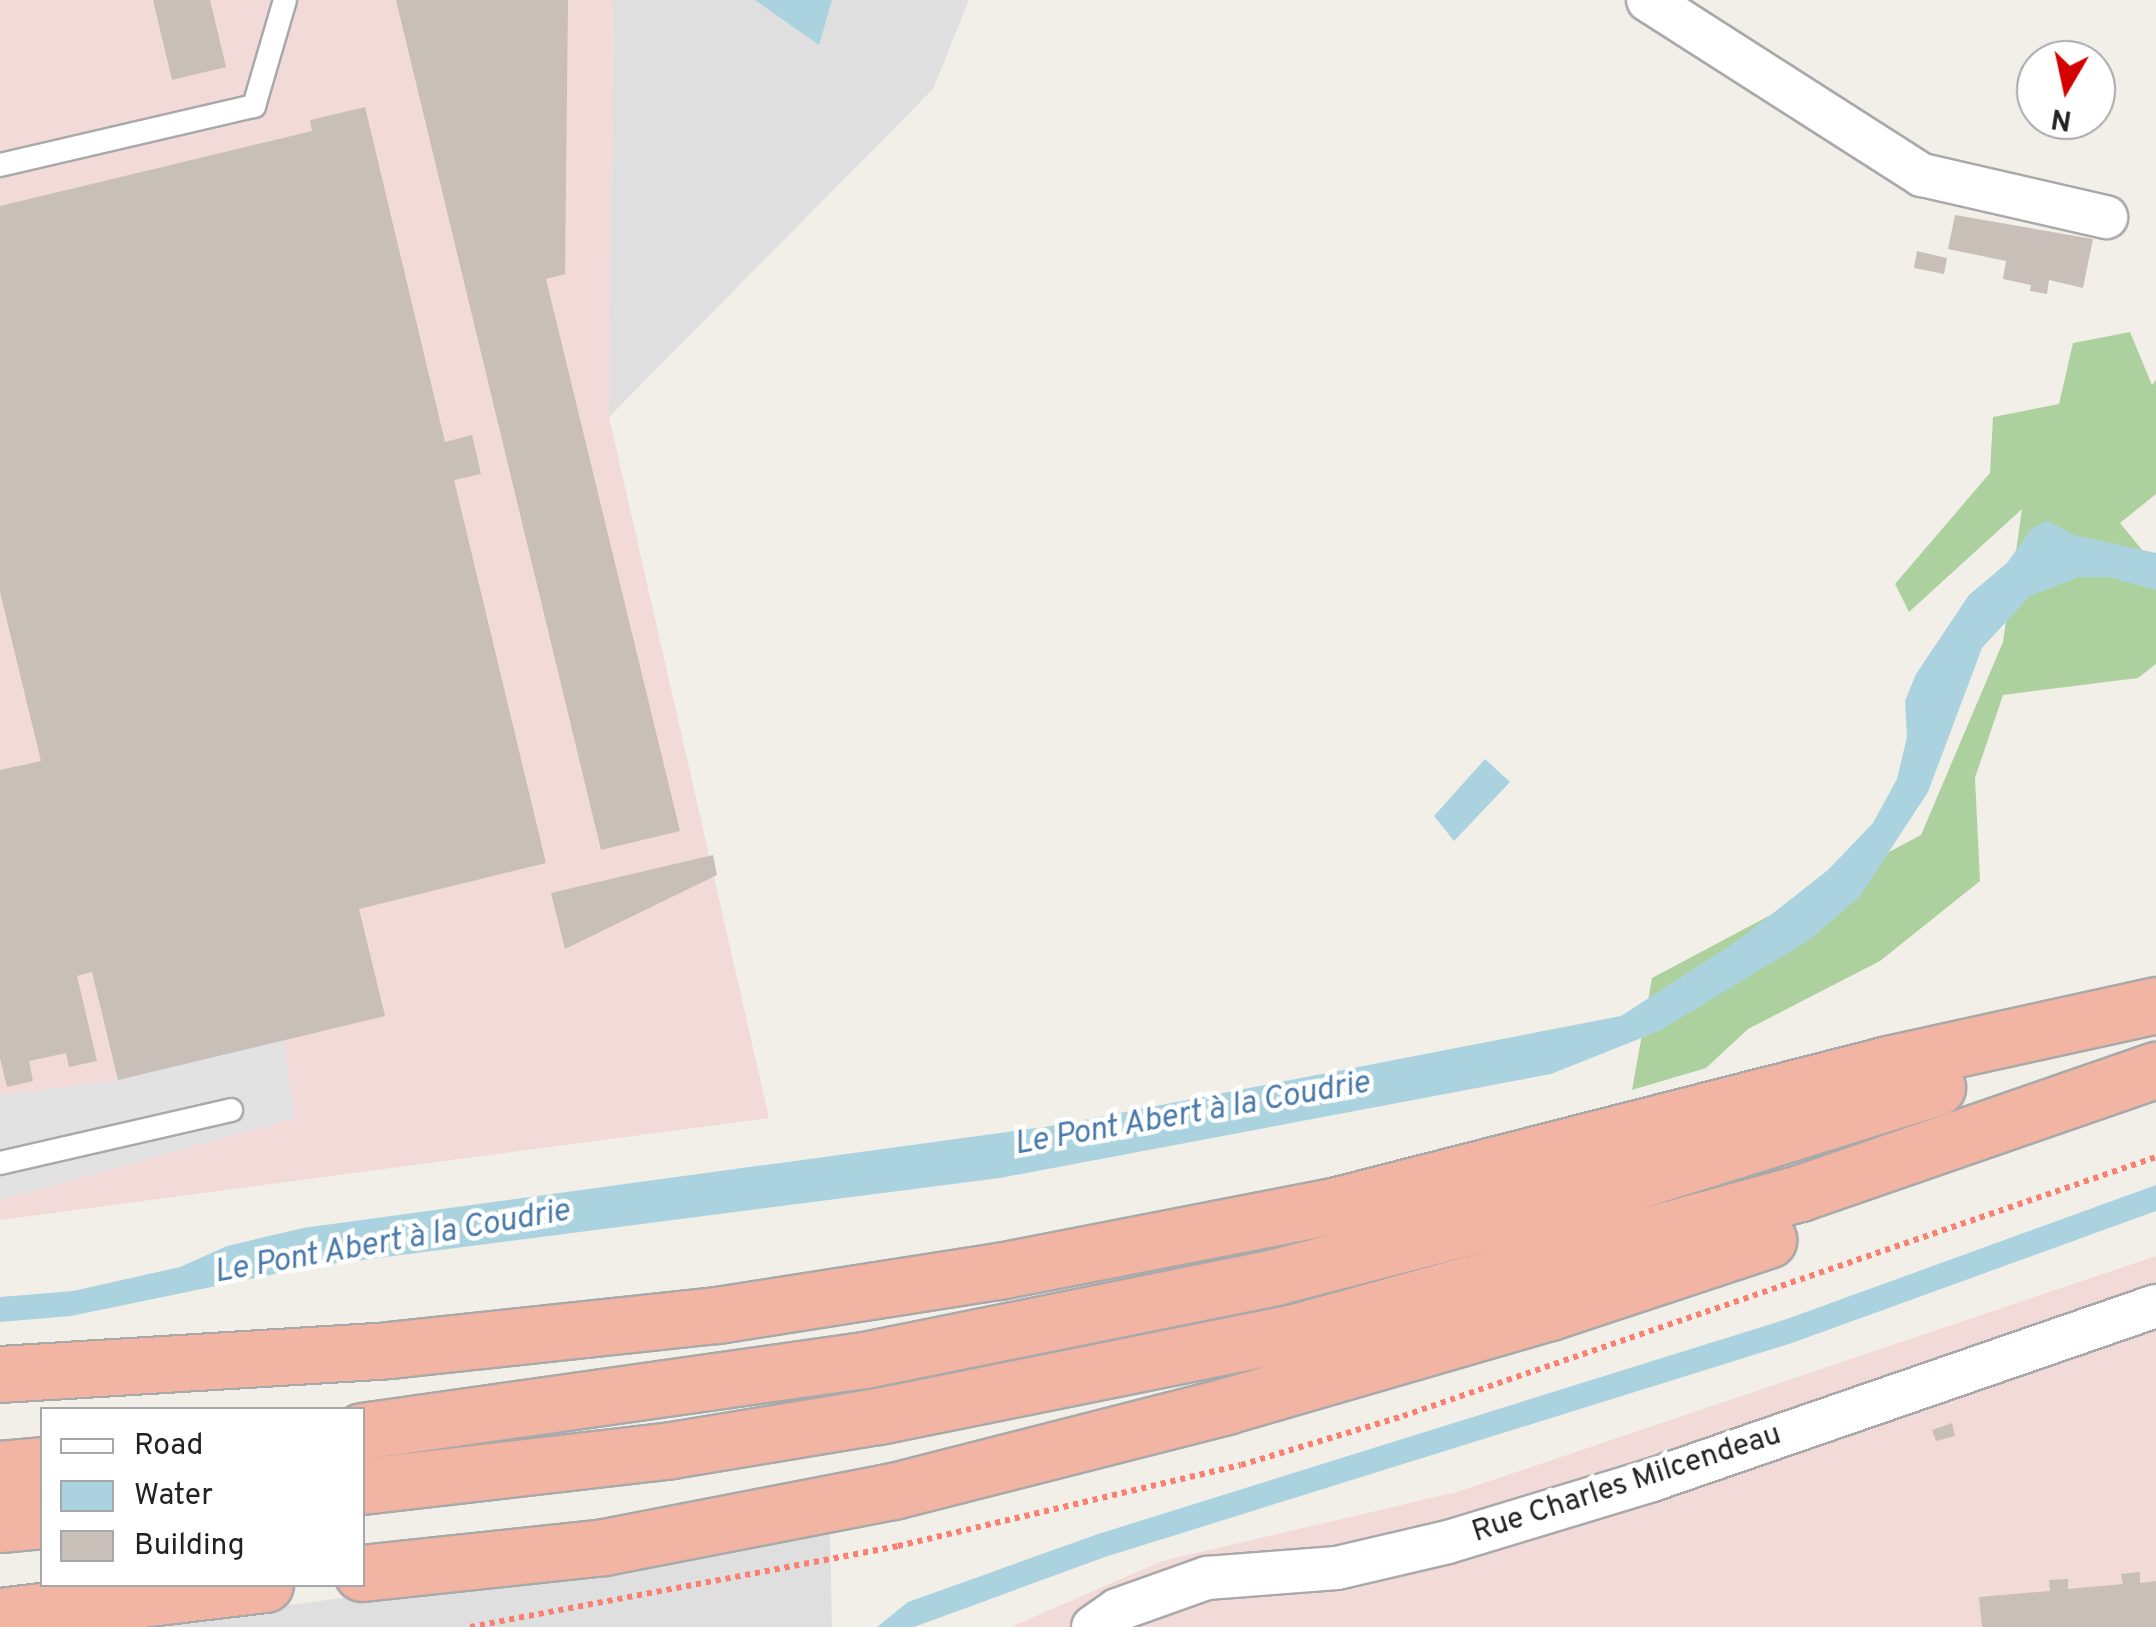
<!DOCTYPE html>
<meta charset="utf-8">
<style>
body{margin:0}
#map{position:relative;width:2156px;height:1627px;overflow:hidden;background:#f2efe9;font-family:Overpass,sans-serif}
div>[style]{position:absolute}
.residential>*{inset:0;background:#e0dfdf}
.commercial>*{inset:0;background:#f2dad9}
.forest>*{inset:0;background:#add19e}
.parking>*{inset:0;background:#e2e2e2}
.water>*{inset:0;background:#aad3df}
.building>*{inset:0;background:#c7bfb8}
.path>*{height:6px;margin-top:-3px;transform-origin:0;background:repeating-linear-gradient(90deg,#fa8072 0 5px,transparent 0 10px)}
.roads{filter:drop-shadow(2px 0 #a9a9a9) drop-shadow(-2px 0 #a9a9a9) drop-shadow(0 2px #a9a9a9) drop-shadow(0 -2px #a9a9a9)}
.service>*{height:22px;margin:-11px;padding:0 11px;transform-origin:11px;border-radius:11px;background:#fff}
.minor>*{height:42px;margin:-21px;padding:0 21px;transform-origin:21px;border-radius:21px;background:#fff}
.trunk>*{height:55px;margin:-27.5px;padding:0 27.5px;transform-origin:27.5px;border-radius:27.5px;background:#f2b4a3}
span{translate:-50% -50%;white-space:nowrap;text-align:center;line-height:1.15;-webkit-text-stroke:9px #fff;paint-order:stroke}
.street-label{font-size:30px;color:#222}
.water-label{font-size:32px;color:#4a7aab;font-style:italic}
.legend{position:absolute;left:40px;top:1407px;width:325px;height:180px;box-sizing:border-box;background:#fff;border:2px solid #a7a7a7;margin:0;padding:12px 18px;list-style:none;font-size:30px;color:#222}
.legend li{display:flex;align-items:center;gap:20px;height:50px}
.legend b{width:50px;border:2px solid #a7a7a7}
.north{position:absolute;left:2016px;top:40px;width:100px;height:100px;box-sizing:border-box;background:#fff;border:2px solid #a7a7a7;border-radius:50%;rotate:189deg;font-size:28px;font-weight:700;line-height:40px;text-align:center;color:#222}
.north::after{content:'';display:block;margin:auto;width:35px;height:45px;background:#d40000;clip-path:polygon(50% 0,100% 100%,50% 72%,0 100%)}
</style>
<div id="map">
<div class="residential">
<div style="clip-path:polygon(613px 0,969px 0,933px 89px,609px 417px)"></div>
<div style="clip-path:polygon(830px 1531px,832px 1627px,129px 1627px)"></div>
</div>
<div class="commercial">
<div style="clip-path:polygon(0 0,613px 0,609px 417px,769px 1118px,0 1220px)"></div>
<div style="clip-path:polygon(2156px 1256px,2156px 1627px,1011px 1627px,1162px 1561px,1457px 1492px)"></div>
</div>
<div class="forest">
<div style="clip-path:polygon(2130px 332px,2152px 385px,2156px 380px,2156px 494px,2120px 523px,2156px 567px,2156px 664px,2138px 678px,2003px 695px,1975px 778px,1980px 881px,1880px 961px,1748px 1029px,1706px 1068px,1632px 1090px,1652px 978px,1921px 835px,2003px 642px,2022px 509px,1909px 612px,1895px 584px,1990px 473px,1993px 417px,2059px 404px,2073px 343px)"></div>
</div>
<div class="parking">
<div style="clip-path:polygon(284px 1040px,295px 1118px,0 1200px,0 1095px,118px 1080px)"></div>
</div>
<div class="water">
<div style="clip-path:polygon(755px 0,832px 0,819px 45px)"></div>
<div style="clip-path:polygon(2048px 521px,2074px 535px,2156px 553px,2156px 590px,2110px 577px,2079px 577px,2030px 596px,1982px 648px,1928px 792px,1860px 896px,1811px 939px,1659px 1031px,1551px 1074px,1000px 1178px,308px 1267px,71px 1316px,0 1322px,0 1297px,73px 1291px,180px 1267px,227px 1246px,303px 1228px,1058px 1125px,1621px 1016px,1740px 939px,1828px 870px,1873px 823px,1897px 779px,1907px 737px,1905px 701px,1916px 674px,1969px 595px,2007px 563px,2032px 528px)"></div>
<div style="clip-path:polygon(1485px 759px,1510px 782px,1454px 841px,1434px 816px)"></div>
<div style="clip-path:polygon(2156px 1185px,2156px 1211px,1792px 1343px,1105px 1557px,914px 1627px,877px 1627px,908px 1602px,1098px 1534px,1784px 1320px)"></div>
</div>
<div class="building">
<div style="clip-path:polygon(153px 0,210px 0,226px 67px,172px 80px)"></div>
<div style="clip-path:polygon(396px 0,568px 0,565px 274px,546px 279px,680px 831px,601px 850px)"></div>
<div style="clip-path:polygon(365px 107px,445px 442px,472px 435px,481px 474px,454px 480px,546px 863px,359px 909px,385px 1016px,118px 1080px,92px 972px,77px 976px,97px 1061px,69px 1067px,66px 1053px,29px 1061px,33px 1081px,7px 1087px,0 1058px,0 770px,41px 761px,0 592px,0 206px,312px 131px,310px 120px)"></div>
<div style="clip-path:polygon(1955px 215px,2093px 239px,2083px 288px,2049px 280px,2047px 294px,2030px 291px,2031px 285px,2003px 279px,2006px 261px,1948px 249px)"></div>
<div style="clip-path:polygon(1917px 251px,1947px 258px,1944px 274px,1914px 268px)"></div>
<div style="clip-path:polygon(713px 855px,717px 875px,565px 949px,551px 893px)"></div>
<div style="clip-path:polygon(1952px 1423px,1955px 1436px,1936px 1441px,1932px 1430px)"></div>
<div style="clip-path:polygon(2140px 1572px,2140px 1583px,2156px 1581px,2156px 1627px,1982px 1627px,1979px 1597px,2050px 1591px,2049px 1580px,2068px 1579px,2068px 1589px,2123px 1584px,2121px 1574px)"></div>
</div>
<div class="path">
<div style="left:470px;top:1627px;width:436px;rotate:-10.7deg"></div>
<div style="left:898px;top:1546px;width:352px;rotate:-13.3deg"></div>
<div style="left:1241px;top:1465px;width:169px;rotate:-16.8deg"></div>
<div style="left:1403px;top:1416px;width:796px;rotate:-18.98deg"></div>
</div>
<div class="roads">
<div class="service">
<div style="left:0;top:165px;width:261px;rotate:-13.1deg"></div>
<div style="left:254px;top:106px;width:110px;rotate:-73.7deg"></div>
<div style="left:0;top:1163px;width:237px;rotate:-12.9deg"></div>
</div>
<div class="minor">
<div style="left:1648px;top:0;width:325px;rotate:32.6deg"></div>
<div style="left:1922px;top:175px;width:189px;rotate:12.9deg"></div>
<div style="left:1093px;top:1627px;width:29px;rotate:-35deg"></div>
<div style="left:1117px;top:1610px;width:96px;rotate:-19.6deg"></div>
<div style="left:1207px;top:1578px;width:130px;rotate:-4.4deg"></div>
<div style="left:1337px;top:1568px;width:114px;rotate:-13.2deg"></div>
<div style="left:1448px;top:1542px;width:213px;rotate:-16.9deg"></div>
<div style="left:1652px;top:1480px;width:533px;rotate:-19.05deg"></div>
</div>
<div class="trunk">
<div style="left:0;top:1374px;width:390px;rotate:-3.5deg"></div>
<div style="left:389px;top:1350px;width:330px;rotate:-6.1deg"></div>
<div style="left:717px;top:1315px;width:285px;rotate:-8.9deg"></div>
<div style="left:999px;top:1271px;width:344px;rotate:-11deg"></div>
<div style="left:1337px;top:1205px;width:569px;rotate:-14.35deg"></div>
<div style="left:1888px;top:1064px;width:274px;rotate:-12.4deg"></div>
<div style="left:362px;top:1431px;width:507px;rotate:-8.05deg"></div>
<div style="left:864px;top:1360px;width:419px;rotate:-11.4deg"></div>
<div style="left:1275px;top:1277px;width:316px;rotate:-14.5deg"></div>
<div style="left:1581px;top:1198px;width:373px;rotate:-17.3deg"></div>
<div style="left:0;top:1469px;width:42px;rotate:-5.4deg"></div>
<div style="left:362px;top:1486px;width:312px;rotate:-6.6deg"></div>
<div style="left:672px;top:1450px;width:209px;rotate:-9.4deg"></div>
<div style="left:878px;top:1416px;width:429px;rotate:-11.4deg"></div>
<div style="left:1298px;top:1331px;width:521px;rotate:-15.37deg"></div>
<div style="left:1800px;top:1193px;width:377px;rotate:-19.1deg"></div>
<div style="left:0;top:1524px;width:42px;rotate:-5.4deg"></div>
<div style="left:362px;top:1573px;width:243px;rotate:-6.1deg"></div>
<div style="left:604px;top:1547px;width:294px;rotate:-11deg"></div>
<div style="left:893px;top:1491px;width:344px;rotate:-14.3deg"></div>
<div style="left:1226px;top:1406px;width:337px;rotate:-16.2deg"></div>
<div style="left:1550px;top:1312px;width:230px;rotate:-18.3deg"></div>
<div style="left:0;top:1616px;width:267px;rotate:-6.9deg"></div>
</div>
</div>
<div class="street-label">
<span style="left:1627px;top:1485px;rotate:-18deg">Rue Charles Milcendeau</span>
</div>
<div class="water-label">
<span style="left:1192px;top:1115px;rotate:-10deg">Le Pont Abert à la Coudrie</span>
<span style="left:392px;top:1243px;rotate:-10deg">Le Pont Abert à la Coudrie</span>
</div>
<ul class="legend">
<li><b style="height:12px;background:#fff"></b>Road</li>
<li><b style="height:28px;background:#aad3df"></b>Water</li>
<li><b style="height:28px;background:#c7bfb8"></b>Building</li>
</ul>
<div class="north">N</div>
</div>
